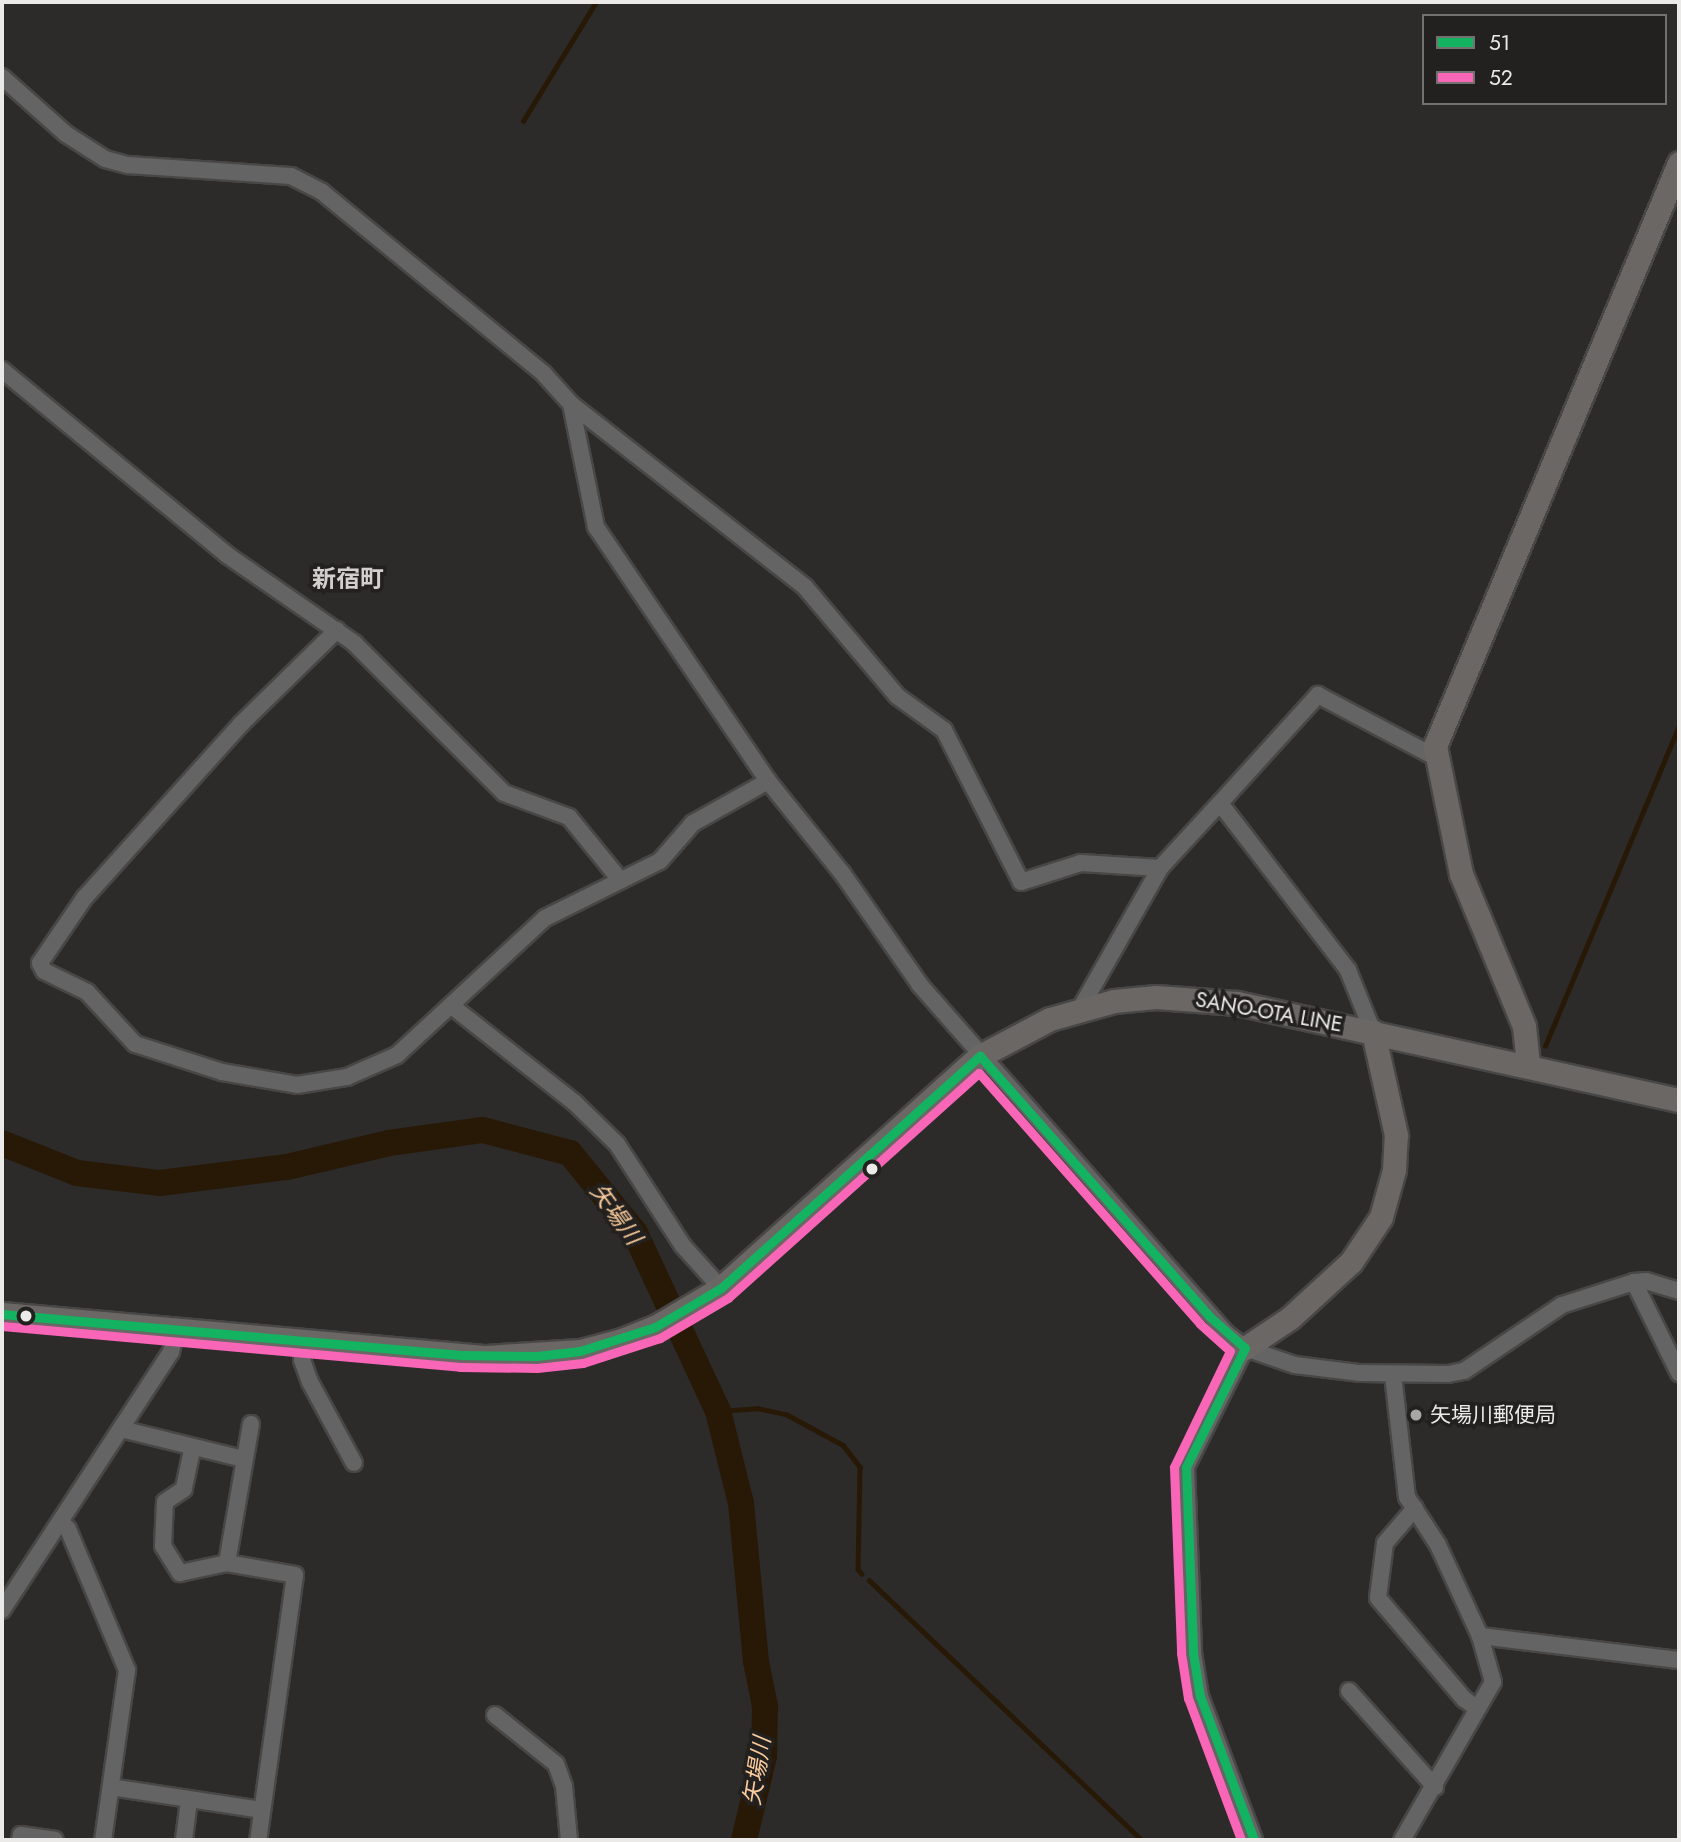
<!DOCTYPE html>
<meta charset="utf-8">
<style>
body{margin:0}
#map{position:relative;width:1681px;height:1842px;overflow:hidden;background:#2c2b2a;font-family:Jost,"Noto Sans JP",sans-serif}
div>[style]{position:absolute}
.stream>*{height:4.5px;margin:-2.25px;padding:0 2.25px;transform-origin:2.25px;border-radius:2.25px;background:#281907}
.river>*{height:26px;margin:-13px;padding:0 13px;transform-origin:13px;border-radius:13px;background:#281907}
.roads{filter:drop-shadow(2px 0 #484746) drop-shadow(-2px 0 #484746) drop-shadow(0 2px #484746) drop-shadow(0 -2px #484746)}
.street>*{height:16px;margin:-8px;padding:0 8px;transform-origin:8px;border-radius:8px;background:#656464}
.secondary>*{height:23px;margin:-11.5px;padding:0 11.5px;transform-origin:11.5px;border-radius:11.5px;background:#6b6764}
.bus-1>*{height:9px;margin:-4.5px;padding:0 4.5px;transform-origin:4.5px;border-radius:4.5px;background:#13b361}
.bus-2>*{height:9px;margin:-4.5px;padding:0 4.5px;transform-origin:4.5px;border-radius:4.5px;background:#fa66b7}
.dots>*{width:19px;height:19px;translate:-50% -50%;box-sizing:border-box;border:4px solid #23211f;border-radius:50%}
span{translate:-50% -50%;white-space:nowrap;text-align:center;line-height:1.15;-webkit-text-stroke:7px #23211f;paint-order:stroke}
.street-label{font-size:21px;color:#ebeae8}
.poi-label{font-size:21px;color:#ebeae8}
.left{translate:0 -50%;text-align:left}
.water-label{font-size:23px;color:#f9ca9b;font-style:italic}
.quarter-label{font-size:24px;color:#d2cfcd;font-weight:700}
.frame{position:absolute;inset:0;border:4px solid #ebeae8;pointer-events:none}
.legend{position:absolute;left:1422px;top:14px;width:245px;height:91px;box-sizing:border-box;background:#23211f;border:2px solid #73716f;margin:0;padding:9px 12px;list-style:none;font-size:21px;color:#ebeae8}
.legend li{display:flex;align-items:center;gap:14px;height:35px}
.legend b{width:35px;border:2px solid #73716f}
</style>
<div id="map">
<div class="stream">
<div style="left:523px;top:121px;width:140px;rotate:-58.5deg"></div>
<div style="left:1545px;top:1046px;width:347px;rotate:-67.3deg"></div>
<div style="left:718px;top:1411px;width:39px;rotate:-4deg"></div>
<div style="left:757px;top:1408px;width:30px;rotate:12deg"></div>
<div style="left:786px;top:1414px;width:65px;rotate:28.5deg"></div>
<div style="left:843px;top:1445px;width:28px;rotate:52deg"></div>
<div style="left:860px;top:1467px;width:102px;rotate:91.1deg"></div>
<div style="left:858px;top:1569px;width:6px;rotate:51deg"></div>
<div style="left:869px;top:1580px;width:377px;rotate:43.6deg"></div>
</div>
<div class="river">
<div style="left:2px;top:1143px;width:81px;rotate:21.8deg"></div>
<div style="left:77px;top:1173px;width:84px;rotate:6.9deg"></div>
<div style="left:160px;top:1183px;width:128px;rotate:-7.2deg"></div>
<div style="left:287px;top:1167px;width:105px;rotate:-13.2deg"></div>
<div style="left:389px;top:1143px;width:95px;rotate:-7.9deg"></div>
<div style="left:483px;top:1130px;width:90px;rotate:14.8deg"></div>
<div style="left:570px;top:1153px;width:103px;rotate:50.9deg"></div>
<div style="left:635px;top:1233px;width:196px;rotate:65deg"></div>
<div style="left:718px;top:1411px;width:95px;rotate:76deg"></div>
<div style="left:741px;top:1503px;width:159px;rotate:84.6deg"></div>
<div style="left:756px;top:1661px;width:47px;rotate:78.9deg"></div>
<div style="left:765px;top:1707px;width:49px;rotate:91.2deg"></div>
<div style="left:764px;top:1756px;width:86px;rotate:103.4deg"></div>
</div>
<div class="roads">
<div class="street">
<div style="left:2px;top:77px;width:86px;rotate:41.7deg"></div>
<div style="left:66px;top:134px;width:46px;rotate:32.7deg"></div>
<div style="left:105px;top:159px;width:24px;rotate:15deg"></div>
<div style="left:128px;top:165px;width:163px;rotate:3.9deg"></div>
<div style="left:291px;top:176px;width:35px;rotate:27deg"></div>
<div style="left:322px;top:192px;width:287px;rotate:39.3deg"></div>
<div style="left:544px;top:374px;width:40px;rotate:48deg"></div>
<div style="left:571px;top:404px;width:297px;rotate:38deg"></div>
<div style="left:805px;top:587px;width:143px;rotate:49.8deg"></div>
<div style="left:897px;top:696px;width:58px;rotate:35.9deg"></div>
<div style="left:944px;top:730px;width:170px;rotate:63.1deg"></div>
<div style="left:1021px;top:882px;width:63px;rotate:-17.6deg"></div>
<div style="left:1081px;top:863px;width:79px;rotate:3.6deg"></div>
<div style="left:2px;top:370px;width:291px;rotate:39.4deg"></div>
<div style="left:227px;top:555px;width:155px;rotate:34.7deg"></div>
<div style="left:354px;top:643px;width:212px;rotate:45deg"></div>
<div style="left:504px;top:793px;width:69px;rotate:20.3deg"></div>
<div style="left:569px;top:817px;width:82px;rotate:50.9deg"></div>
<div style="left:571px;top:404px;width:126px;rotate:78.5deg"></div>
<div style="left:596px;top:527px;width:307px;rotate:55.9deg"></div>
<div style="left:768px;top:781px;width:118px;rotate:51.2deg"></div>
<div style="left:842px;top:873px;width:136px;rotate:55.1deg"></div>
<div style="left:920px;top:985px;width:463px;rotate:48.7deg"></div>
<div style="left:1226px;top:1333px;width:24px;rotate:38deg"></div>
<div style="left:1245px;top:1348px;width:53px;rotate:18.8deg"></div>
<div style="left:1295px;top:1365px;width:64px;rotate:7.1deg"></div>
<div style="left:1359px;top:1373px;width:89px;rotate:0.6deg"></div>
<div style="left:1448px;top:1374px;width:16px;rotate:-11deg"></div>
<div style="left:1464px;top:1371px;width:118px;rotate:-34deg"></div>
<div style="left:1562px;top:1305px;width:76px;rotate:-17.7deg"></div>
<div style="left:1634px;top:1282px;width:12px;rotate:-5deg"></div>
<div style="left:1646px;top:1281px;width:34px;rotate:17deg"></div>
<div style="left:337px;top:630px;width:134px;rotate:135.6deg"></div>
<div style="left:241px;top:724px;width:233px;rotate:132deg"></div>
<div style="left:85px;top:897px;width:80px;rotate:124.3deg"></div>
<div style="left:40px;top:963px;width:9px;rotate:63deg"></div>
<div style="left:44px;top:971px;width:48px;rotate:26deg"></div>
<div style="left:87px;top:992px;width:71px;rotate:47.3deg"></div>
<div style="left:135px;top:1044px;width:91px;rotate:17.8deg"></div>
<div style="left:222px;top:1072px;width:76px;rotate:9.8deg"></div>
<div style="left:297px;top:1085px;width:51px;rotate:-9.1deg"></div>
<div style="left:347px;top:1077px;width:55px;rotate:-23.7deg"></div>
<div style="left:397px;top:1055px;width:202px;rotate:-42.8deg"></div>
<div style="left:545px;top:918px;width:128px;rotate:-26.4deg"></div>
<div style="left:660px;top:861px;width:50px;rotate:-49deg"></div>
<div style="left:693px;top:823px;width:86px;rotate:-29.2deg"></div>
<div style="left:453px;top:1007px;width:155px;rotate:38.2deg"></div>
<div style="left:575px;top:1103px;width:59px;rotate:44.3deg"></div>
<div style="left:617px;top:1144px;width:121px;rotate:57.1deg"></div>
<div style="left:683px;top:1246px;width:57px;rotate:47.9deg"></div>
<div style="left:1080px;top:1009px;width:162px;rotate:-60.4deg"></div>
<div style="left:1160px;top:868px;width:88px;rotate:-47.3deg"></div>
<div style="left:1373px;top:1032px;width:67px;rotate:-112deg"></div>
<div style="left:1348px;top:970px;width:210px;rotate:-127.5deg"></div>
<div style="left:1220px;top:803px;width:146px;rotate:-47.8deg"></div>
<div style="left:1318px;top:695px;width:137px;rotate:27.9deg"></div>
<div style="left:1634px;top:1282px;width:102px;rotate:63.7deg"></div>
<div style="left:304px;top:1339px;width:21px;rotate:95deg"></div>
<div style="left:302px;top:1360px;width:23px;rotate:70deg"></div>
<div style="left:310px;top:1382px;width:92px;rotate:61.5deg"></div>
<div style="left:1245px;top:1348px;width:133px;rotate:116.4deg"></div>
<div style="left:1186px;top:1467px;width:186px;rotate:87.8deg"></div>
<div style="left:1193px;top:1653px;width:44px;rotate:80.8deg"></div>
<div style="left:1200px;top:1696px;width:154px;rotate:69.4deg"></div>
<div style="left:1393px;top:1375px;width:123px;rotate:83.5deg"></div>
<div style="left:1407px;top:1497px;width:57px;rotate:57.1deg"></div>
<div style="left:1438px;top:1545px;width:100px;rotate:65.2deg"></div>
<div style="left:1480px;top:1636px;width:48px;rotate:74.2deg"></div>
<div style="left:1493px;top:1682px;width:182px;rotate:119.9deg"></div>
<div style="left:251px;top:1424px;width:141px;rotate:99.8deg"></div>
<div style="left:227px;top:1563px;width:69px;rotate:10deg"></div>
<div style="left:295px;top:1575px;width:268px;rotate:97.9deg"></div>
<div style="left:121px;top:1429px;width:126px;rotate:13.8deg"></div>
<div style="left:192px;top:1450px;width:40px;rotate:102deg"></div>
<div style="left:184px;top:1489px;width:23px;rotate:146deg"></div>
<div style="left:165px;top:1502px;width:44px;rotate:92.6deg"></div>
<div style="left:163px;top:1546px;width:32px;rotate:58deg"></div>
<div style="left:180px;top:1573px;width:48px;rotate:-12deg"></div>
<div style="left:1415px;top:1508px;width:46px;rotate:130.6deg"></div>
<div style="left:1385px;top:1543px;width:55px;rotate:97.3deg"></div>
<div style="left:1378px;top:1598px;width:133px;rotate:49.6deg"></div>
<div style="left:1464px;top:1699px;width:16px;rotate:35deg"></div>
<div style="left:61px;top:1522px;width:10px;rotate:45deg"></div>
<div style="left:68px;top:1529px;width:153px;rotate:67.3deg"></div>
<div style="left:127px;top:1670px;width:172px;rotate:98deg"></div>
<div style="left:2px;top:1610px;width:308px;rotate:-56.8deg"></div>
<div style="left:171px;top:1352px;width:23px;rotate:-77deg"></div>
<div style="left:1480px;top:1636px;width:200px;rotate:6.9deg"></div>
<div style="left:1349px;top:1691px;width:129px;rotate:48.1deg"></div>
<div style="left:495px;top:1715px;width:78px;rotate:38.8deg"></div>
<div style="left:556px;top:1764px;width:23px;rotate:70deg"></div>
<div style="left:564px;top:1786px;width:54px;rotate:84.7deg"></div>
<div style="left:111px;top:1787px;width:152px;rotate:8.7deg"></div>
<div style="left:20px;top:1840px;width:5px;rotate:-79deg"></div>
<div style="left:21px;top:1835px;width:34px;rotate:8deg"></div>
<div style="left:184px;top:1840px;width:40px;rotate:-82.9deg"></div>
</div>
<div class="secondary">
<div style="left:1528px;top:1064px;width:38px;rotate:-96deg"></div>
<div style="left:1524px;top:1026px;width:165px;rotate:-112.5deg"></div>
<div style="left:1461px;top:874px;width:131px;rotate:-101.5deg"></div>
<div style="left:1435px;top:746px;width:632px;rotate:-67.29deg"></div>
<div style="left:2px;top:1314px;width:486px;rotate:5.1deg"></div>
<div style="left:486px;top:1357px;width:94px;rotate:-3.7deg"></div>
<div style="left:580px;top:1351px;width:43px;rotate:-14.7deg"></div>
<div style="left:622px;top:1340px;width:35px;rotate:-22deg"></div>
<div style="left:655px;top:1327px;width:77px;rotate:-30.6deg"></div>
<div style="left:721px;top:1288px;width:348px;rotate:-41.9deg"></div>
<div style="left:980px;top:1056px;width:79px;rotate:-27.9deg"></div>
<div style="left:1050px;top:1019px;width:66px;rotate:-15.7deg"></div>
<div style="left:1114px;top:1001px;width:42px;rotate:-5.4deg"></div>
<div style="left:1156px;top:997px;width:81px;rotate:4.2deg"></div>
<div style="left:1237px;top:1003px;width:453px;rotate:12.4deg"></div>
<div style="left:1245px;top:1348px;width:54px;rotate:-33.7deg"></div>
<div style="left:1290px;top:1318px;width:83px;rotate:-42.6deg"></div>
<div style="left:1351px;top:1262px;width:54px;rotate:-56.3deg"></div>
<div style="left:1381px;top:1217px;width:49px;rotate:-74.5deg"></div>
<div style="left:1394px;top:1170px;width:35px;rotate:-87deg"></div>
<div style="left:1396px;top:1135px;width:106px;rotate:-102.6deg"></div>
</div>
</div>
<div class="bus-1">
<div style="left:2px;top:1314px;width:461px;rotate:5.1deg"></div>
<div style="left:461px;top:1355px;width:76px;rotate:0.8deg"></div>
<div style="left:537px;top:1356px;width:43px;rotate:-6.6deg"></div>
<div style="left:580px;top:1351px;width:79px;rotate:-17.7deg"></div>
<div style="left:655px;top:1327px;width:77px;rotate:-30.6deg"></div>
<div style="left:721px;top:1288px;width:348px;rotate:-41.9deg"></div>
<div style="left:980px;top:1056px;width:346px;rotate:48.6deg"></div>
<div style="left:1209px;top:1316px;width:48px;rotate:41.6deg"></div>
<div style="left:1245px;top:1348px;width:133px;rotate:116.4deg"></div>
<div style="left:1186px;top:1467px;width:186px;rotate:87.8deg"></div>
<div style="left:1193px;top:1653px;width:44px;rotate:80.8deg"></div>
<div style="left:1200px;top:1696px;width:154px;rotate:69.4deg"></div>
</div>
<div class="bus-2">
<div style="left:2px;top:1326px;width:460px;rotate:5.1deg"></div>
<div style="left:460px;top:1367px;width:77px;rotate:0.7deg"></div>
<div style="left:537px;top:1368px;width:46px;rotate:-6.2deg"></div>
<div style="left:583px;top:1363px;width:81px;rotate:-18deg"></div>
<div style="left:660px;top:1338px;width:79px;rotate:-30.5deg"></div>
<div style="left:728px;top:1298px;width:337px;rotate:-41.9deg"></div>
<div style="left:979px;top:1073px;width:334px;rotate:48.6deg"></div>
<div style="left:1200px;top:1324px;width:40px;rotate:42deg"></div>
<div style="left:1230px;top:1351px;width:129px;rotate:115.8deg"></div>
<div style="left:1174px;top:1467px;width:186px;rotate:87.8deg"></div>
<div style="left:1181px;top:1653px;width:46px;rotate:81.2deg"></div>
<div style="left:1188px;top:1698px;width:152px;rotate:69.5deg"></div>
</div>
<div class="dots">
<div style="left:872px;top:1169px;background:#ebeae8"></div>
<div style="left:26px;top:1316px;background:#ebeae8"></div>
<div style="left:1416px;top:1415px;background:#a8a7a6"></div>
</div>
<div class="street-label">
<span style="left:1269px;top:1012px;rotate:10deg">SANO-OTA LINE</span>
</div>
<div class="poi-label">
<span class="left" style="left:1430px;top:1415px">矢場川郵便局</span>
</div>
<div class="water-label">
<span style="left:616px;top:1214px;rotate:54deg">矢場川</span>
<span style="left:757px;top:1771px;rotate:-81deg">矢場川</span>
</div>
<div class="quarter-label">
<span style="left:348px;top:579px">新宿町</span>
</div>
<div class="frame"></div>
<ul class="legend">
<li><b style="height:9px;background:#13b361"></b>51</li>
<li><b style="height:9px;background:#fa66b7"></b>52</li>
</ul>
</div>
